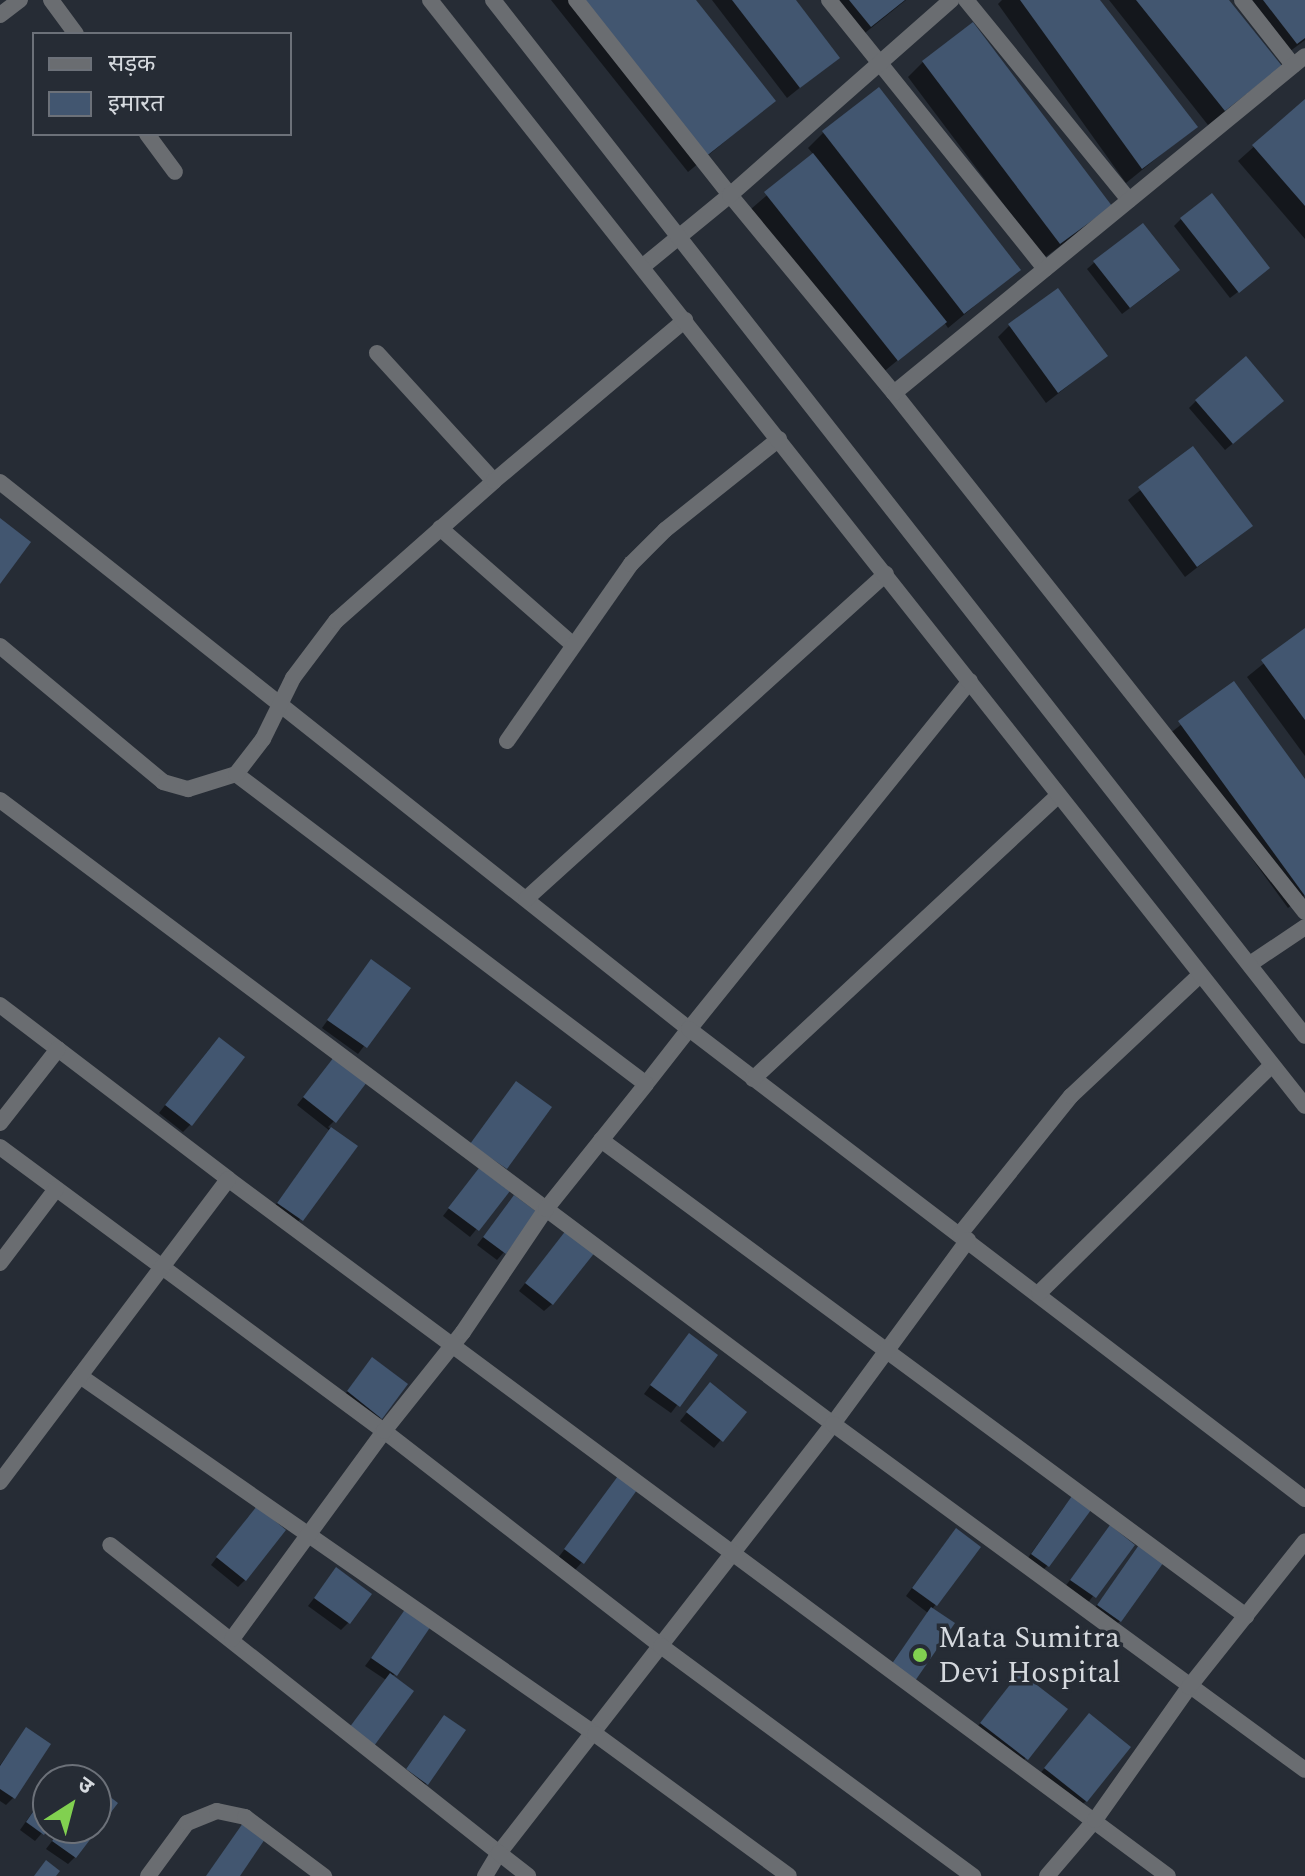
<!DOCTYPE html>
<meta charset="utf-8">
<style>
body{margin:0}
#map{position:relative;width:1305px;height:1876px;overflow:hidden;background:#262c35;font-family:Spectral,"Noto Sans Devanagari",serif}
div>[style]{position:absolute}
.shadow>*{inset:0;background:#0007}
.building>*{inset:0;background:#425670}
.minor>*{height:16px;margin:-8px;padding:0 8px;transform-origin:8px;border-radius:8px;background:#6a6d71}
.tertiary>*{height:16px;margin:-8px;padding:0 8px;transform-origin:8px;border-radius:8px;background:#6a6d71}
.dots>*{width:22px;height:22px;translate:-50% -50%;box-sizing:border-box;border:4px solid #262c35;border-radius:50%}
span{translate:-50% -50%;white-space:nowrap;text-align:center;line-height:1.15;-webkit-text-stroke:7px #262c35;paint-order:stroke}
.poi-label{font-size:30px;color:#d5d9de}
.left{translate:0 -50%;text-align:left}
.legend{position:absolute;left:32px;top:32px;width:260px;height:104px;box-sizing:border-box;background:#262c35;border:2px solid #6c7179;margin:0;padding:10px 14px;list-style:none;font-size:24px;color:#d5d9de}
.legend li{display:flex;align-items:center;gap:16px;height:40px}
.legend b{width:40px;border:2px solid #6c7179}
.north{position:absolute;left:32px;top:1764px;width:80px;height:80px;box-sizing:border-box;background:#262c35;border:2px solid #6c7179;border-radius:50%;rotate:36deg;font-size:22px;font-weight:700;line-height:32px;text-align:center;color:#d5d9de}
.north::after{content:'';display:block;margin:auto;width:28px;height:36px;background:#81d050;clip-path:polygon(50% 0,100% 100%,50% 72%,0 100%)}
</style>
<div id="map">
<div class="shadow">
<div style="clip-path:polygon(551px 0,693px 0,774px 101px,688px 172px)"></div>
<div style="clip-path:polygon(712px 0,793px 0,837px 58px,787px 98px)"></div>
<div style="clip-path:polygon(822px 0,906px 0,855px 41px)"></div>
<div style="clip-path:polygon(1002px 0,1098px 0,1195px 127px,1126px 183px,998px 4px)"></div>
<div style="clip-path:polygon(1109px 0,1227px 0,1264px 81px,1208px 125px)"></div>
<div style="clip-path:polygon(1237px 0,1305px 0,1305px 40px,1281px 58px)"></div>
<div style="clip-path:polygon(923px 62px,1094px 221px,1044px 258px,908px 77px)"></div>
<div style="clip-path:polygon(1305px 101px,1305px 239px,1238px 161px)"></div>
<div style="clip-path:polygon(823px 133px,1018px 270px,948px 328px,944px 322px,881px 374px,751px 209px,814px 155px,808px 148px)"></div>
<div style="clip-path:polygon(1181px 219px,1260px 275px,1230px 298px,1174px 226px)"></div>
<div style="clip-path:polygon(1095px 262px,1170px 278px,1122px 314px,1087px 269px)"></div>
<div style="clip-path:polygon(1009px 326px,1106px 356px,1046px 403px,998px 337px)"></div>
<div style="clip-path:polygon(1196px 401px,1274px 409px,1225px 450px,1189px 408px)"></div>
<div style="clip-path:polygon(1192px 449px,1250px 526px,1185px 577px,1128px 500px)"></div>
<div style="clip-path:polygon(1305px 630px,1305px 756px,1247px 677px)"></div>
<div style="clip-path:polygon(1233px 684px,1305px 782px,1305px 895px,1288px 908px,1164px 738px)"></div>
<div style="clip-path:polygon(364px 969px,408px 988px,358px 1054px,322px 1028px)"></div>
<div style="clip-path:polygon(211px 1047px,190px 1125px,183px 1132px,159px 1113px)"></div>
<div style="clip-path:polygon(334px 1059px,334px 1121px,328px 1127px,355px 1146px,294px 1227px,271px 1211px,330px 1131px,297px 1105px)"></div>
<div style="clip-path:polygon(472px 1178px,507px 1192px,470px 1237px,443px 1216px)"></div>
<div style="clip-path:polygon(514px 1198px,504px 1252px,497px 1260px,477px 1245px)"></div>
<div style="clip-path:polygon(560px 1239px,552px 1304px,544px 1311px,519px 1291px)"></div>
<div style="clip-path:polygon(682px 1343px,715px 1356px,671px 1413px,644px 1394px)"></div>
<div style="clip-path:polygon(365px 1367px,381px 1417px,374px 1425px,341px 1400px)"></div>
<div style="clip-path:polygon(703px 1392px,744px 1412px,714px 1448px,680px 1421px)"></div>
<div style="clip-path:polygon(618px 1478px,582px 1562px,575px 1570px,558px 1558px)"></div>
<div style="clip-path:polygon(1065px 1506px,1047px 1566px,1040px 1573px,1025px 1562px)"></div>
<div style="clip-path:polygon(249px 1516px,245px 1580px,238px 1587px,211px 1565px)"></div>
<div style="clip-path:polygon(1110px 1528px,1132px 1545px,1087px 1604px,1064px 1588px)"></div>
<div style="clip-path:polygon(949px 1538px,978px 1547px,885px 1673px,928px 1613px,906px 1596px)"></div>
<div style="clip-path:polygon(1141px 1545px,1120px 1621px,1112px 1628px,1091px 1613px)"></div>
<div style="clip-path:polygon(336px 1570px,348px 1623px,341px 1630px,308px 1606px)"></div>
<div style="clip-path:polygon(406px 1611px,395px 1674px,386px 1680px,365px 1666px)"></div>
<div style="clip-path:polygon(1013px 1682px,1065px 1710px,1019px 1766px,974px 1731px)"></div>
<div style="clip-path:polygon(444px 1717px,427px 1783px,419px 1791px,400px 1777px)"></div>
<div style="clip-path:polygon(1082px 1723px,1086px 1801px,1078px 1808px,1038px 1776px)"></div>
<div style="clip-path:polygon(26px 1730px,13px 1798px,6px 1805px,0 1801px,0 1765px)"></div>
<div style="clip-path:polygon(96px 1789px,115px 1803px,75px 1857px,68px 1864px,46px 1849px,62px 1828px,96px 1828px)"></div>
<div style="clip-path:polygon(48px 1790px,48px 1826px,35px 1841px,20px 1830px)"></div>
</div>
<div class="building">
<div style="clip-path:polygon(579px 0,696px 0,776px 101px,704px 158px)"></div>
<div style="clip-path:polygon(732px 0,796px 0,840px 58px,800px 88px)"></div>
<div style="clip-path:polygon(849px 0,905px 0,871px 27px)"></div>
<div style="clip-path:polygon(1020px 0,1100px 0,1198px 127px,1142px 169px)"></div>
<div style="clip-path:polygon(1136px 0,1229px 0,1282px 66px,1225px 111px)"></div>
<div style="clip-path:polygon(1263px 0,1305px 0,1305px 38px,1297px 44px)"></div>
<div style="clip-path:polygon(973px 22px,1112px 206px,1060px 244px,922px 61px)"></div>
<div style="clip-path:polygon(879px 87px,1021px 270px,964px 314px,822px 131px)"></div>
<div style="clip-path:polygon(1305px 99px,1305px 206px,1252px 145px)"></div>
<div style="clip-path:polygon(813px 153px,947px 322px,898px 361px,764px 192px)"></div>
<div style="clip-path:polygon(1212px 193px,1270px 268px,1239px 293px,1180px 218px)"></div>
<div style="clip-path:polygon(1143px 223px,1180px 270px,1130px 308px,1093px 261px)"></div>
<div style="clip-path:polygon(1058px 288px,1108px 356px,1058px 393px,1008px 324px)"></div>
<div style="clip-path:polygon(1246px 356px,1284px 401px,1233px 444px,1195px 400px)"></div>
<div style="clip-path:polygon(1193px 446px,1253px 526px,1197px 567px,1138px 487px)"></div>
<div style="clip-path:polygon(0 518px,31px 542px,0 584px)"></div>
<div style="clip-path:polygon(1305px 628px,1305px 720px,1261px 660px)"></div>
<div style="clip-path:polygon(1234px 681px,1305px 779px,1305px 896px,1178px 721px)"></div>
<div style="clip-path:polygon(371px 959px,411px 988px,367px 1048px,327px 1020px)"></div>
<div style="clip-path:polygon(219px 1037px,245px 1057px,192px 1126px,165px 1105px)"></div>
<div style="clip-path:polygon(334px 1057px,367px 1082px,336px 1123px,303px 1097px)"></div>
<div style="clip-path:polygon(516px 1081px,552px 1107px,507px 1169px,470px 1144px)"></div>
<div style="clip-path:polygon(331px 1127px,358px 1146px,303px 1221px,277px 1203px)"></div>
<div style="clip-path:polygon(479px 1168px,510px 1191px,479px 1231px,448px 1208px)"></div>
<div style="clip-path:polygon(514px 1195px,537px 1212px,506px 1254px,483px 1237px)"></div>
<div style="clip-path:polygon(567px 1229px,596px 1251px,553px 1305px,525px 1283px)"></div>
<div style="clip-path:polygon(689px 1333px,718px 1355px,680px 1407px,650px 1385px)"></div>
<div style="clip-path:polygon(372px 1357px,408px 1384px,382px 1419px,347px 1391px)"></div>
<div style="clip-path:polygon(710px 1382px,747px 1412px,723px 1442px,686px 1412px)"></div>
<div style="clip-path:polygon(618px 1476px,637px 1490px,584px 1564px,564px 1549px)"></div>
<div style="clip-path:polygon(1072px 1496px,1091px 1510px,1049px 1567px,1031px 1554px)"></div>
<div style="clip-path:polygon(257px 1506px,286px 1530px,246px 1581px,216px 1557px)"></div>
<div style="clip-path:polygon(1110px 1525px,1135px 1545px,1096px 1598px,1070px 1580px)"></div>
<div style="clip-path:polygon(956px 1528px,981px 1547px,937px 1606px,912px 1588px)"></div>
<div style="clip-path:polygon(1141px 1542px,1166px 1559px,1121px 1622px,1097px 1605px)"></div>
<div style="clip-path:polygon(336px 1567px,372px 1594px,350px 1624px,314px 1598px)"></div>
<div style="clip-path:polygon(931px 1607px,955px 1623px,915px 1681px,891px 1665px)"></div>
<div style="clip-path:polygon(406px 1608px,431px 1626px,397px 1676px,371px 1658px)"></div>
<div style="clip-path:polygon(1020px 1672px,1068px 1709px,1028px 1760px,980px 1723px)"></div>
<div style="clip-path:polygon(390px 1673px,414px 1691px,374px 1746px,349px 1728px)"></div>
<div style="clip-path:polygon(1089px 1713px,1131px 1747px,1087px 1802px,1044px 1768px)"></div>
<div style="clip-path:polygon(444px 1715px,466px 1730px,428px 1785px,406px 1769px)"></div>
<div style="clip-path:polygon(26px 1727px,51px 1744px,15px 1799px,0 1789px,0 1766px)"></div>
<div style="clip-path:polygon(63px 1767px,82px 1780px,55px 1780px)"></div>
<div style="clip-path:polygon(96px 1786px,118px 1803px,76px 1858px,52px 1841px,62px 1828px,96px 1828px)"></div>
<div style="clip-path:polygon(48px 1790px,48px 1829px,44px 1835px,26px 1822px)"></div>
<div style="clip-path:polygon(243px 1823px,265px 1839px,240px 1876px,206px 1876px)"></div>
<div style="clip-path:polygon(46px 1860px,60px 1871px,56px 1876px,34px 1876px)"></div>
</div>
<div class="minor">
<div style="left:51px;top:0;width:42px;rotate:53.7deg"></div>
<div style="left:576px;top:0;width:248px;rotate:51.7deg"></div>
<div style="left:730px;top:195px;width:257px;rotate:50.4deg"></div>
<div style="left:894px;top:393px;width:662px;rotate:51.62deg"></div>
<div style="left:829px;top:0;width:345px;rotate:51.2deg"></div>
<div style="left:966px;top:0;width:258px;rotate:50.8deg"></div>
<div style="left:1242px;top:0;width:83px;rotate:51.9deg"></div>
<div style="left:0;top:15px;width:25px;rotate:-37deg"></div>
<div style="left:147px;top:134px;width:47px;rotate:53.6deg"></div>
<div style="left:642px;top:267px;width:114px;rotate:-39.3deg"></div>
<div style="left:730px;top:195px;width:295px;rotate:-41.4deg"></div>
<div style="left:377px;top:353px;width:173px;rotate:47.6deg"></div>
<div style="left:894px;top:393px;width:531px;rotate:-39.35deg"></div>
<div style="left:0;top:482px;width:880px;rotate:38.45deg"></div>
<div style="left:689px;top:1029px;width:70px;rotate:128deg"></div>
<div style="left:646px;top:1084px;width:514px;rotate:-142.91deg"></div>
<div style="left:440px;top:528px;width:177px;rotate:41.3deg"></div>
<div style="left:0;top:646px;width:212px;rotate:39.8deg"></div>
<div style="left:163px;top:782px;width:26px;rotate:16deg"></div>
<div style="left:188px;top:789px;width:50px;rotate:-17.4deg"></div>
<div style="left:236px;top:774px;width:44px;rotate:-52.4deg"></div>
<div style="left:263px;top:739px;width:68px;rotate:-63.8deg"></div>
<div style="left:293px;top:678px;width:71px;rotate:-53deg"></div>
<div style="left:336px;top:621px;width:211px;rotate:-41.5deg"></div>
<div style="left:494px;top:481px;width:250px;rotate:-40.1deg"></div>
<div style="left:970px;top:681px;width:447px;rotate:128.9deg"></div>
<div style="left:689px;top:1029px;width:775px;rotate:37.34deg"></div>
<div style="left:507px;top:741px;width:216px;rotate:-55deg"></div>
<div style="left:631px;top:564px;width:48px;rotate:-45deg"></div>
<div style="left:665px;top:530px;width:146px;rotate:-38.6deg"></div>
<div style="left:0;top:800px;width:1041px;rotate:36.84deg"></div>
<div style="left:833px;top:1424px;width:544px;rotate:127.9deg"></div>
<div style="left:499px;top:1853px;width:496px;rotate:-141.6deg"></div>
<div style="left:526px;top:899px;width:485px;rotate:-42.1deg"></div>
<div style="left:1250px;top:964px;width:66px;rotate:-33.9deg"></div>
<div style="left:0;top:1005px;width:287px;rotate:37.3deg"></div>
<div style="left:228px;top:1179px;width:1170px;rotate:36.56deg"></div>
<div style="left:753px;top:1079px;width:417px;rotate:-42.9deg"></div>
<div style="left:0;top:1123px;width:94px;rotate:-51.9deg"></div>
<div style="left:601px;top:1140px;width:802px;rotate:36.43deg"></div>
<div style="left:0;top:1147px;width:478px;rotate:36.5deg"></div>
<div style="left:384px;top:1431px;width:351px;rotate:37.8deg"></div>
<div style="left:661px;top:1646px;width:388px;rotate:36.4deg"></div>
<div style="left:960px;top:1234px;width:177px;rotate:-51.2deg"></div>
<div style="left:1071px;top:1096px;width:177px;rotate:-43.2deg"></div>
<div style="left:968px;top:1240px;width:228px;rotate:126.3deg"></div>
<div style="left:833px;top:1424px;width:585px;rotate:36.24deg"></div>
<div style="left:0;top:1263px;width:93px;rotate:-52.9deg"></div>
<div style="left:1039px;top:1293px;width:325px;rotate:-44.4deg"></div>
<div style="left:80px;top:1376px;width:627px;rotate:34.8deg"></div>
<div style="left:595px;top:1734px;width:240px;rotate:36.2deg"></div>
<div style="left:0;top:1482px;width:379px;rotate:-53deg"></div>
<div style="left:232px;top:1639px;width:258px;rotate:-53.8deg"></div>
<div style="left:384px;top:1431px;width:127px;rotate:-51.4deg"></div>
<div style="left:463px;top:1332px;width:148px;rotate:-56deg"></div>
<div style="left:546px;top:1209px;width:160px;rotate:-51.3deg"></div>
<div style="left:148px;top:1876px;width:66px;rotate:-53.7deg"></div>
<div style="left:187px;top:1823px;width:32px;rotate:-22deg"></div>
<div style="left:217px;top:1811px;width:29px;rotate:12deg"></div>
<div style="left:245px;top:1817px;width:99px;rotate:36.8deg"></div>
<div style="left:485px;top:1876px;width:27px;rotate:-59deg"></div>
<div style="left:499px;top:1853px;width:37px;rotate:38deg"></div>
<div style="left:1047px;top:1876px;width:74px;rotate:-49.4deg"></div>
<div style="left:1095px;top:1820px;width:163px;rotate:-54.7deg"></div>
<div style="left:1189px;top:1687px;width:186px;rotate:-51.5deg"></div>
</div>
<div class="tertiary">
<div style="left:430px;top:0;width:1410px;rotate:51.65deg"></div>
<div style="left:493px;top:0;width:1316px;rotate:51.91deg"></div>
</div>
<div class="dots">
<div style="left:920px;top:1655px;background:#81d050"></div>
</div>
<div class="poi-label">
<span class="left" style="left:938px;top:1655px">Mata Sumitra<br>Devi Hospital</span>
</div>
<ul class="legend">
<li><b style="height:10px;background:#6a6d71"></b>सड़क</li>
<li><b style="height:22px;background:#425670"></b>इमारत</li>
</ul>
<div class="north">उ</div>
</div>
